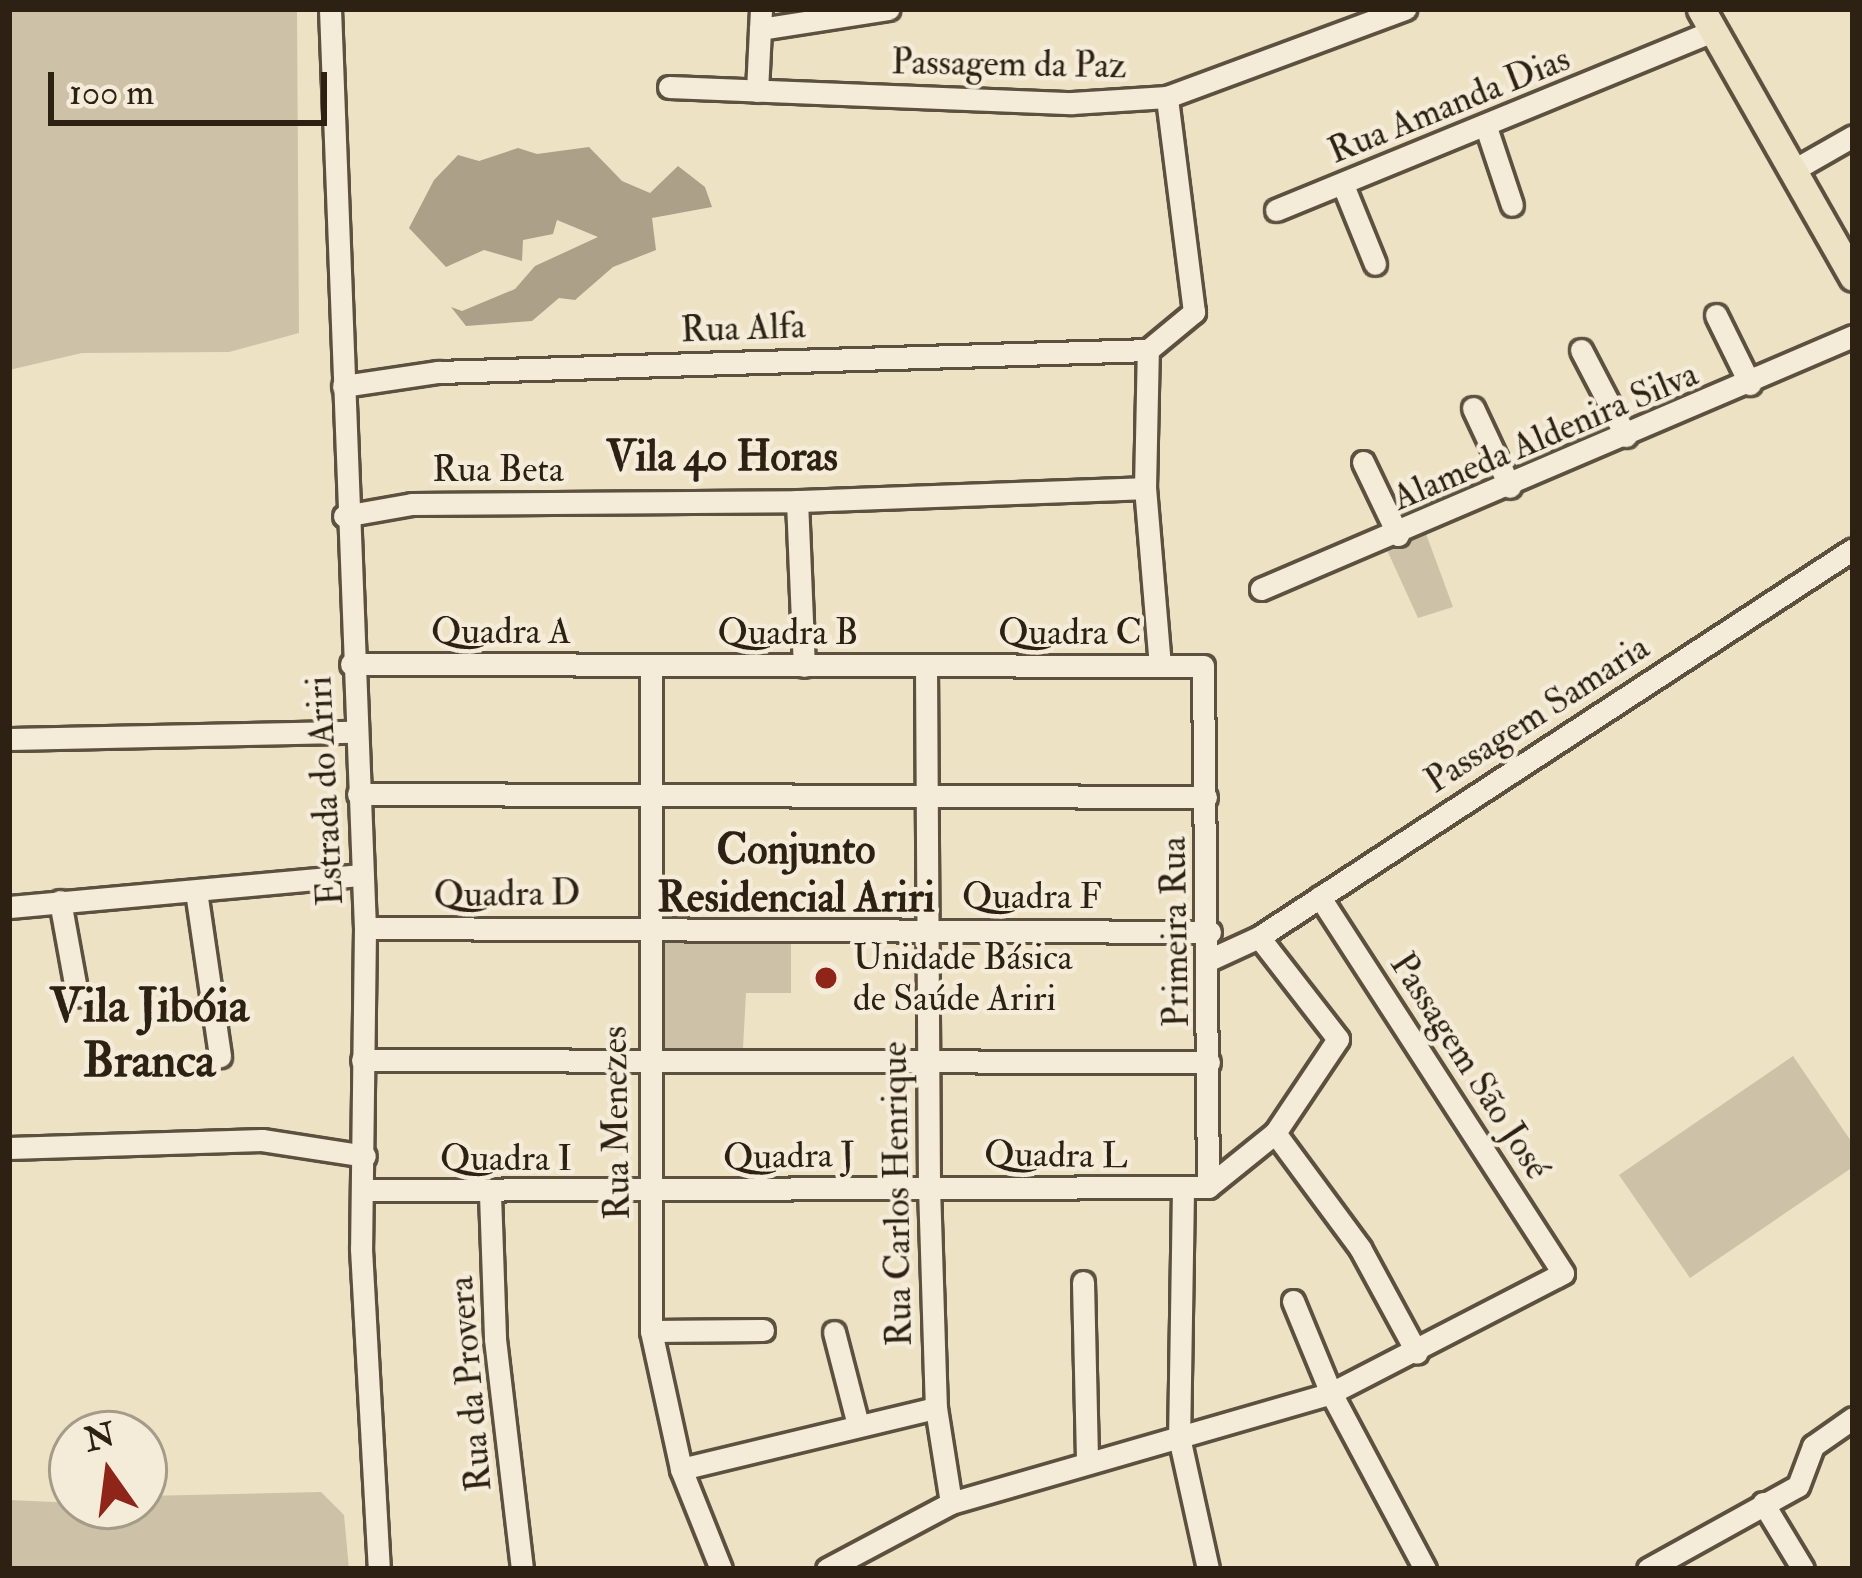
<!DOCTYPE html>
<meta charset="utf-8">
<style>
body{margin:0}
#map{position:relative;width:1862px;height:1578px;overflow:hidden;background:#eee2c5;font-family:"IM FELL Double Pica",serif}
div>[style]{position:absolute}
.green>*{inset:0;background:#cdc1a7}
.water>*{inset:0;background:#aca088}
.roads{filter:drop-shadow(3px 0 #5c513f) drop-shadow(-3px 0 #5c513f) drop-shadow(0 3px #5c513f) drop-shadow(0 -3px #5c513f)}
.minor>*{height:21px;margin:-10.5px;padding:0 10.5px;transform-origin:10.5px;border-radius:10.5px;background:#f4ecd9}
.major>*{height:27px;margin:-13.5px;padding:0 13.5px;transform-origin:13.5px;border-radius:13.5px;background:#eee2c5}
.dots>*{width:33px;height:33px;translate:-50% -50%;box-sizing:border-box;border:6px solid #f4ecd9;border-radius:50%}
span{translate:-50% -50%;white-space:nowrap;text-align:center;line-height:1.15;-webkit-text-stroke:9px #f4ecd9;paint-order:stroke}
.street-label{font-size:36px;color:#2c2112}
.poi-label{font-size:36px;color:#2c2112}
.left{translate:0 -50%;text-align:left}
.quarter-label{font-size:42px;color:#2c2112;font-weight:700}
.district-label{font-size:48px;color:#2c2112;font-weight:700}
.frame{position:absolute;inset:0;border:12px solid #2c2112;pointer-events:none}
.north{position:absolute;left:48px;top:1410px;width:120px;height:120px;box-sizing:border-box;background:#f4ecd9;border:3px solid #a49b89;border-radius:50%;rotate:346deg;font-size:33px;font-weight:700;line-height:48px;text-align:center;color:#2c2112}
.north::after{content:'';display:block;margin:auto;width:42px;height:54px;background:#8f2418;clip-path:polygon(50% 0,100% 100%,50% 72%,0 100%)}
.scale{position:absolute;left:48px;top:72px;width:279px;height:54px;box-sizing:border-box;border:6px solid #2c2112;border-top:0;padding-left:15px;font-size:36px;line-height:42px;white-space:nowrap;color:#2c2112;-webkit-text-stroke:9px #f4ecd9;paint-order:stroke}
</style>
<div id="map">
<div class="green">
<div style="clip-path:polygon(9px 9px,297px 9px,299px 333px,229px 352px,82px 353px,9px 370px)"></div>
<div style="clip-path:polygon(1425px 531px,1453px 607px,1418px 618px,1386px 548px)"></div>
<div style="clip-path:polygon(791px 931px,791px 993px,746px 993px,743px 1048px,657px 1049px,653px 932px)"></div>
<div style="clip-path:polygon(1793px 1056px,1853px 1144px,1853px 1167px,1690px 1278px,1619px 1175px)"></div>
<div style="clip-path:polygon(321px 1492px,344px 1515px,349px 1569px,9px 1569px,9px 1500px,144px 1506px,144px 1496px)"></div>
</div>
<div class="water">
<div style="clip-path:polygon(589px 147px,622px 181px,650px 193px,678px 166px,705px 187px,712px 207px,652px 218px,656px 250px,613px 267px,575px 300px,559px 298px,532px 321px,466px 326px,451px 307px,462px 311px,515px 289px,535px 266px,598px 237px,557px 220px,553px 234px,523px 240px,522px 261px,484px 250px,446px 267px,409px 228px,434px 180px,458px 155px,479px 161px,518px 148px,537px 154px)"></div>
</div>
<div class="roads">
<div class="minor">
<div style="left:330px;top:9px;width:920px;rotate:87.82deg"></div>
<div style="left:365px;top:928px;width:321px;rotate:90.7deg"></div>
<div style="left:361px;top:1249px;width:321px;rotate:86.8deg"></div>
<div style="left:760px;top:29px;width:130px;rotate:-8.9deg"></div>
<div style="left:669px;top:87px;width:403px;rotate:2.3deg"></div>
<div style="left:1072px;top:103px;width:95px;rotate:-3.6deg"></div>
<div style="left:1167px;top:97px;width:254px;rotate:-20.3deg"></div>
<div style="left:757px;top:91px;width:82px;rotate:-87.2deg"></div>
<div style="left:1486px;top:127px;width:82px;rotate:71.6deg"></div>
<div style="left:1792px;top:171px;width:70px;rotate:-29.8deg"></div>
<div style="left:1343px;top:185px;width:85px;rotate:67.9deg"></div>
<div style="left:1276px;top:210px;width:472px;rotate:-22.3deg"></div>
<div style="left:1716px;top:315px;width:77px;rotate:63.8deg"></div>
<div style="left:1581px;top:350px;width:97px;rotate:62.4deg"></div>
<div style="left:343px;top:386px;width:96px;rotate:-8.4deg"></div>
<div style="left:438px;top:372px;width:710px;rotate:-1.77deg"></div>
<div style="left:1473px;top:408px;width:87px;rotate:64.9deg"></div>
<div style="left:1363px;top:462px;width:81px;rotate:64.4deg"></div>
<div style="left:797px;top:501px;width:165px;rotate:87.6deg"></div>
<div style="left:344px;top:516px;width:69px;rotate:-10deg"></div>
<div style="left:412px;top:504px;width:385px;rotate:-0.4deg"></div>
<div style="left:797px;top:501px;width:348px;rotate:-2.1deg"></div>
<div style="left:1261px;top:589px;width:644px;rotate:-23.14deg"></div>
<div style="left:351px;top:664px;width:852px;rotate:0.13deg"></div>
<div style="left:1203px;top:666px;width:521px;rotate:89.45deg"></div>
<div style="left:651px;top:665px;width:666px;rotate:90deg"></div>
<div style="left:651px;top:1331px;width:141px;rotate:77.7deg"></div>
<div style="left:681px;top:1469px;width:108px;rotate:68.2deg"></div>
<div style="left:926px;top:666px;width:521px;rotate:89.67deg"></div>
<div style="left:929px;top:1187px;width:221px;rotate:88.2deg"></div>
<div style="left:936px;top:1408px;width:96px;rotate:81deg"></div>
<div style="left:1160px;top:666px;width:179px;rotate:-94.8deg"></div>
<div style="left:1145px;top:488px;width:138px;rotate:-88.8deg"></div>
<div style="left:1148px;top:350px;width:60px;rotate:-39.6deg"></div>
<div style="left:1194px;top:312px;width:217px;rotate:-97.2deg"></div>
<div style="left:9px;top:739px;width:345px;rotate:-1.2deg"></div>
<div style="left:358px;top:794px;width:848px;rotate:0.2deg"></div>
<div style="left:196px;top:891px;width:167px;rotate:81.7deg"></div>
<div style="left:60px;top:901px;width:96px;rotate:79.7deg"></div>
<div style="left:9px;top:907px;width:352px;rotate:-5.2deg"></div>
<div style="left:365px;top:928px;width:845px;rotate:0.27deg"></div>
<div style="left:1211px;top:959px;width:53px;rotate:-24.6deg"></div>
<div style="left:1259px;top:937px;width:709px;rotate:-33.15deg"></div>
<div style="left:362px;top:1060px;width:847px;rotate:0.14deg"></div>
<div style="left:1275px;top:1133px;width:143px;rotate:53.5deg"></div>
<div style="left:1360px;top:1248px;width:119px;rotate:61.5deg"></div>
<div style="left:9px;top:1148px;width:253px;rotate:-1.8deg"></div>
<div style="left:262px;top:1140px;width:104px;rotate:8.8deg"></div>
<div style="left:1183px;top:1189px;width:248px;rotate:90.9deg"></div>
<div style="left:1179px;top:1437px;width:135px;rotate:77.6deg"></div>
<div style="left:362px;top:1190px;width:846px;rotate:-0.2deg"></div>
<div style="left:1208px;top:1187px;width:86px;rotate:-38.9deg"></div>
<div style="left:1275px;top:1133px;width:113px;rotate:-56.2deg"></div>
<div style="left:1338px;top:1039px;width:129px;rotate:-127.8deg"></div>
<div style="left:490px;top:1194px;width:145px;rotate:88deg"></div>
<div style="left:495px;top:1339px;width:232px;rotate:83.3deg"></div>
<div style="left:1083px;top:1282px;width:177px;rotate:88.7deg"></div>
<div style="left:1293px;top:1301px;width:100px;rotate:67.6deg"></div>
<div style="left:1331px;top:1393px;width:200px;rotate:61.9deg"></div>
<div style="left:651px;top:1331px;width:112px;rotate:-0.5deg"></div>
<div style="left:834px;top:1332px;width:96px;rotate:75.5deg"></div>
<div style="left:681px;top:1469px;width:262px;rotate:-13.5deg"></div>
<div style="left:1763px;top:1503px;width:77px;rotate:58.8deg"></div>
<div style="left:827px;top:1569px;width:140px;rotate:-28deg"></div>
<div style="left:951px;top:1503px;width:396px;rotate:-16.1deg"></div>
<div style="left:1331px;top:1393px;width:261px;rotate:-27.3deg"></div>
<div style="left:1563px;top:1273px;width:448px;rotate:-122.9deg"></div>
<div style="left:1648px;top:1569px;width:171px;rotate:-29deg"></div>
<div style="left:1798px;top:1486px;width:43px;rotate:-69.4deg"></div>
<div style="left:1813px;top:1446px;width:49px;rotate:-35deg"></div>
</div>
<div class="major">
<div style="left:1701px;top:9px;width:308px;rotate:60.4deg"></div>
</div>
</div>
<div class="dots">
<div style="left:826px;top:978px;background:#8f2418"></div>
</div>
<div class="street-label">
<span style="left:1009px;top:64px;rotate:1deg">Passagem da Paz</span>
<span style="left:1449px;top:105px;rotate:-22deg">Rua Amanda Dias</span>
<span style="left:743px;top:328px;rotate:-2deg">Rua Alfa</span>
<span style="left:1545px;top:436px;rotate:-23deg">Alameda Aldenira Silva</span>
<span style="left:498px;top:470px">Rua Beta</span>
<span style="left:501px;top:632px">Quadra A</span>
<span style="left:788px;top:633px">Quadra B</span>
<span style="left:1070px;top:633px">Quadra C</span>
<span style="left:1537px;top:714px;rotate:-33deg">Passagem Samaria</span>
<span style="left:325px;top:791px;rotate:-93deg">Estrada do Ariri</span>
<span style="left:507px;top:894px;rotate:-1deg">Quadra D</span>
<span style="left:1032px;top:897px">Quadra F</span>
<span style="left:1175px;top:932px;rotate:-91deg">Primeira Rua</span>
<span style="left:1470px;top:1066px;rotate:57deg">Passagem São José</span>
<span style="left:616px;top:1123px;rotate:-91deg">Rua Menezes</span>
<span style="left:1056px;top:1155px;rotate:1deg">Quadra L</span>
<span style="left:789px;top:1156px;rotate:-1deg">Quadra J</span>
<span style="left:506px;top:1159px">Quadra I</span>
<span style="left:897px;top:1194px;rotate:-91deg">Rua Carlos Henrique</span>
<span style="left:470px;top:1384px;rotate:-95deg">Rua da Provera</span>
</div>
<div class="poi-label">
<span class="left" style="left:853px;top:978px">Unidade Básica<br>de Saúde Ariri</span>
</div>
<div class="quarter-label">
<span style="left:722px;top:457px">Vila 40 Horas</span>
<span style="left:796px;top:874px">Conjunto<br>Residencial Ariri</span>
</div>
<div class="district-label">
<span style="left:149px;top:1034px">Vila Jibóia<br>Branca</span>
</div>
<div class="frame"></div>
<div class="north">N</div>
<div class="scale">100 m</div>
</div>
